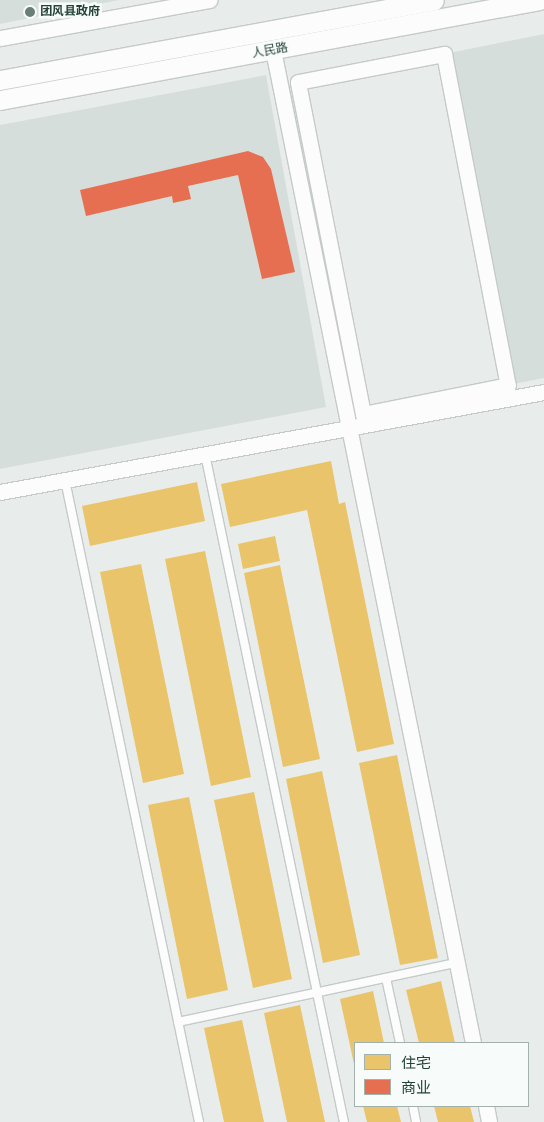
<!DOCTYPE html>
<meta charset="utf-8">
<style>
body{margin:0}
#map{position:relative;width:544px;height:1122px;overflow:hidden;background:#e8edeb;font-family:"Fira Sans Condensed","Noto Sans SC",sans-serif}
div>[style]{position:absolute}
.built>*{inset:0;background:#d6dedb}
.homes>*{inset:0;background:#e9c46a}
.shops>*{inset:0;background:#e76f51}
.roads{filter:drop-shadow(1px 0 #c5cac8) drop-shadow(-1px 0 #c5cac8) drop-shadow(0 1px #c5cac8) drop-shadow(0 -1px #c5cac8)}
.service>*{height:8px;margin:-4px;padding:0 4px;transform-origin:4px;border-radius:4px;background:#fcfcfc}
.minor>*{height:15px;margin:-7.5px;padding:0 7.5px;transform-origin:7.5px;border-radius:7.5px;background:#fcfcfc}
.tertiary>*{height:19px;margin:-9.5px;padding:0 9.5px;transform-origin:9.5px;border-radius:9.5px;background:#fcfcfc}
.dots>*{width:14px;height:14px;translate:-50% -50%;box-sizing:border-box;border:2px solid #f7fbf9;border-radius:50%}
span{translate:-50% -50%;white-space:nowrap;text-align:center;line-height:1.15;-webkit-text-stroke:5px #f7fbf9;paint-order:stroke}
.poi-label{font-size:12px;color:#24423a;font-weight:700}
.left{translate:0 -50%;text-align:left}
.street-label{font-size:12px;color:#24423a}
.legend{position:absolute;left:354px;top:1042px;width:175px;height:65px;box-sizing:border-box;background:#f7fbf9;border:1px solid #a3b1ad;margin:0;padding:6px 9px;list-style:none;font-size:15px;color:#24423a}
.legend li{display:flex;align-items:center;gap:10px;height:25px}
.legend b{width:25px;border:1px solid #a3b1ad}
</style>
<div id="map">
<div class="built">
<div style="clip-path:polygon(0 0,119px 0,0 24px)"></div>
<div style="clip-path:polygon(544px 34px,544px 378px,508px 385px,444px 54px)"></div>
<div style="clip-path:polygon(266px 75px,326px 407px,0 469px,0 125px)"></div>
</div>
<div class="homes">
<div style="clip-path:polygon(331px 461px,339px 504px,345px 502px,394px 744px,357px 752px,307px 510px,230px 527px,221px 484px)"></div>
<div style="clip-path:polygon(197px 482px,205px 521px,90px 546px,82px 506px)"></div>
<div style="clip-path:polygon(275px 536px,280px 561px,243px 569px,238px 544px)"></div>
<div style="clip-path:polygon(205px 551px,251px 777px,211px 786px,165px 559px)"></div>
<div style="clip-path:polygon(141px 564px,184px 774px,143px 783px,100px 572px)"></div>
<div style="clip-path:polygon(280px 565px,320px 759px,283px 767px,244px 573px)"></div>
<div style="clip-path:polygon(397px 755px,438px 958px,400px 965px,359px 763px)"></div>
<div style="clip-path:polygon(322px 771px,360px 955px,323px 963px,286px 779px)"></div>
<div style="clip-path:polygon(254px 792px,292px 979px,253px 988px,214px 800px)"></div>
<div style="clip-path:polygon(189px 797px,228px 990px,187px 999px,148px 805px)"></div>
<div style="clip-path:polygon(441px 981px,455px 1043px,419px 1043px,406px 990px)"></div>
<div style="clip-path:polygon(373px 991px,384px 1043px,355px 1043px,354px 1064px,340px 999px)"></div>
<div style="clip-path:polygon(300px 1005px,325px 1122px,287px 1122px,264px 1013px)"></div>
<div style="clip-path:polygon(242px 1020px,264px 1122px,224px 1122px,204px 1028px)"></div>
<div style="clip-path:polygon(363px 1106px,397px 1106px,401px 1122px,367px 1122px)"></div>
<div style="clip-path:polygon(434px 1106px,470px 1106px,474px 1122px,438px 1122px)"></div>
</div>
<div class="shops">
<div style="clip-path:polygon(248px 151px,263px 157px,271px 169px,295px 272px,262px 279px,238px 175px,188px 186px,191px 199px,173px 203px,172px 196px,86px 216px,80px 190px)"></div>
</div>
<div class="roads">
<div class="service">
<div style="left:205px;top:454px;width:682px;rotate:78.25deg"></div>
<div style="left:65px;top:480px;width:656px;rotate:78.21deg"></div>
<div style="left:386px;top:978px;width:66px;rotate:77.8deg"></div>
<div style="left:178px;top:1022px;width:284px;rotate:-12deg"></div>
<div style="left:413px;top:1106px;width:16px;rotate:79deg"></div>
</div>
<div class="minor">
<div style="left:0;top:38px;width:213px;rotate:-10.3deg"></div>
<div style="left:273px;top:50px;width:1013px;rotate:78.61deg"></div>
<div style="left:444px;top:54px;width:337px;rotate:79.1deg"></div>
<div style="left:508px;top:385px;width:148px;rotate:168.7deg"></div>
<div style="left:363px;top:414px;width:338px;rotate:-101.1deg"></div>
<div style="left:298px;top:82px;width:149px;rotate:-10.9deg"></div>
<div style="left:0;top:492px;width:553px;rotate:-10.42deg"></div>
<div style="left:486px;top:1106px;width:16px;rotate:79deg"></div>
</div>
<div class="tertiary">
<div style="left:0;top:80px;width:441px;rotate:-10.4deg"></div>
<div style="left:0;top:100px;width:548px;rotate:-10.51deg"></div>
</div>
</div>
<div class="dots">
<div style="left:30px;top:12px;background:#697e78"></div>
</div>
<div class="poi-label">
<span class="left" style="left:40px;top:12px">团风县政府</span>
</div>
<div class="street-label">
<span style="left:270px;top:51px;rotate:-10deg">人民路</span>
</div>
<ul class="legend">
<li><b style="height:14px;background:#e9c46a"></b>住宅</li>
<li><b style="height:14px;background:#e76f51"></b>商业</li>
</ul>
</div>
